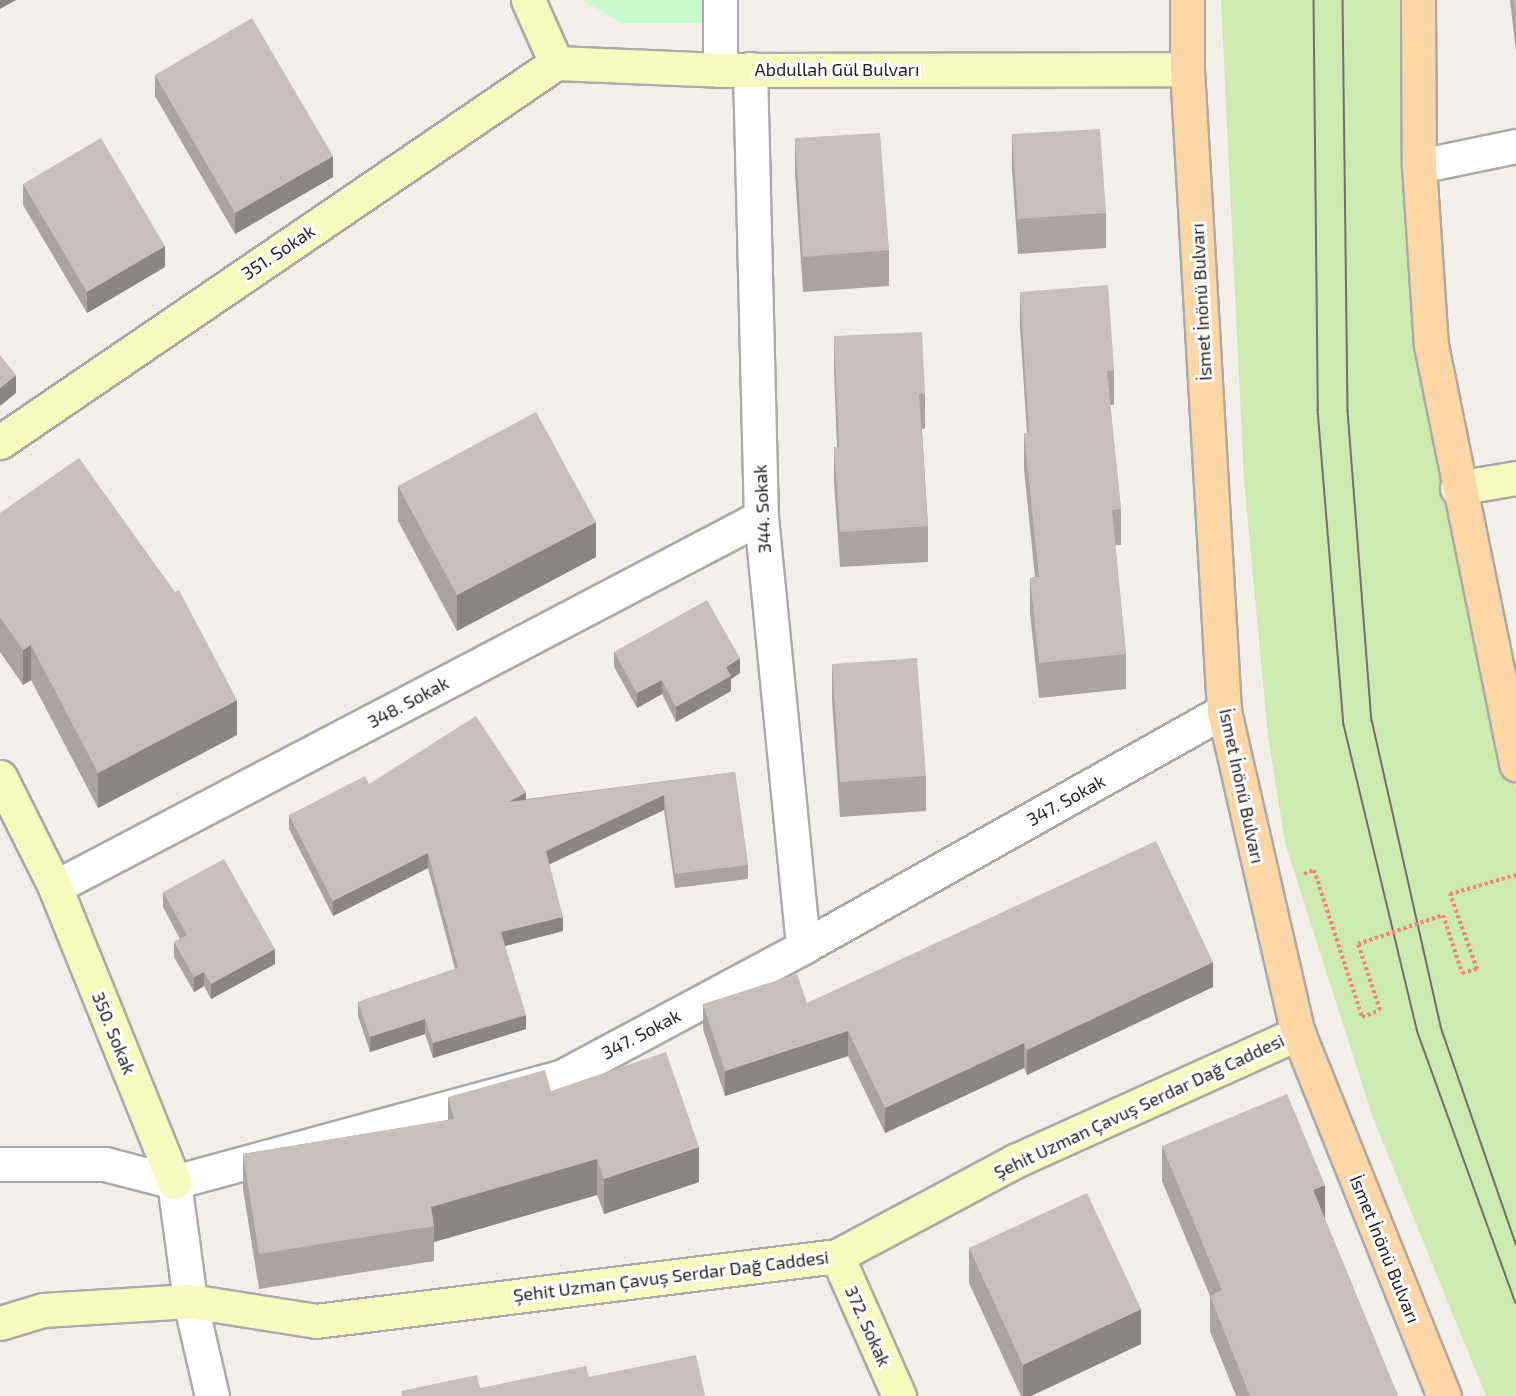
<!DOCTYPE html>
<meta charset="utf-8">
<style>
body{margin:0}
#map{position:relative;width:1516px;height:1396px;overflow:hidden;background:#f2efe9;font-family:"Exo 2",sans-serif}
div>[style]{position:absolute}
.grass>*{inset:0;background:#cdebb0}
.park>*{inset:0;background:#c8facc}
.path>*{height:4px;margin-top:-2px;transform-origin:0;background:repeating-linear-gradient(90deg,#fa8072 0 3px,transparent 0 6px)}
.roads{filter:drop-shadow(2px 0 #a9a9a9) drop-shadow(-2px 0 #a9a9a9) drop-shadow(0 2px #a9a9a9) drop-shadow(0 -2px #a9a9a9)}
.street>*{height:33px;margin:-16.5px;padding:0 16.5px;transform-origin:16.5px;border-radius:16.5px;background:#fff}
.secondary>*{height:33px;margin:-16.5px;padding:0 16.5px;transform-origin:16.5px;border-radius:16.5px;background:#f7fabf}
.primary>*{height:33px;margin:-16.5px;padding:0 16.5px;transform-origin:16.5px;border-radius:16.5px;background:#fcd6a4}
.tram>*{height:1.5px;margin:-0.75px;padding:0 0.75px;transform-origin:0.75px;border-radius:0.75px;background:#707070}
.path-bridge>*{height:4px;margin-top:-2px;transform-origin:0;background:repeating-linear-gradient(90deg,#fa8072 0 3px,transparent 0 6px)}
.wall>*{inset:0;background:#aba49e}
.shaded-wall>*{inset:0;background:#8b8681}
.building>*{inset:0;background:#c7bfb8}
span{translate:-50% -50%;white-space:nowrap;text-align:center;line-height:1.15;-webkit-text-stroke:6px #fff;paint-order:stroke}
.street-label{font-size:18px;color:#222}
</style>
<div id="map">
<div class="grass">
<div style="clip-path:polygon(1221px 0,1400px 0,1423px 361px,1442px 476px,1516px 790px,1516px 1396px,1486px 1396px,1373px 1118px,1285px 843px,1268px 736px,1244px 481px)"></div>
</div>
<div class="park">
<div style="clip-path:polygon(583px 0,708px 0,708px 23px,621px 23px)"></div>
</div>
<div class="path">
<div style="left:1304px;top:874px;width:11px;rotate:-22deg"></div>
<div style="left:1314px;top:870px;width:155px;rotate:71.9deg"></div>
<div style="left:1362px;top:1017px;width:19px;rotate:-21deg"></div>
<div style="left:1380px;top:1010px;width:70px;rotate:-108.4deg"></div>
<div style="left:1443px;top:915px;width:61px;rotate:71.9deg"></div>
<div style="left:1462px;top:973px;width:16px;rotate:-15deg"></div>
<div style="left:1477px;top:969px;width:80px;rotate:-109.8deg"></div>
<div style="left:1450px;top:894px;width:69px;rotate:-16.1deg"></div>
</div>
<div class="roads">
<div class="street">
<div style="left:750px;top:69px;width:448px;rotate:88.6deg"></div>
<div style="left:761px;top:517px;width:432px;rotate:84.4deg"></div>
<div style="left:720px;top:70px;width:70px;rotate:-90deg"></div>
<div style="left:1419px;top:166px;width:99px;rotate:-11.7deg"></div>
<div style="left:55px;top:887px;width:797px;rotate:-27.66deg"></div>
<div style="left:0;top:1164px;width:105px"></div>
<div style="left:105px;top:1164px;width:71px;rotate:14.6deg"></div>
<div style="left:174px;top:1182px;width:401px;rotate:-15.2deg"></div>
<div style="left:561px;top:1077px;width:275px;rotate:-28.2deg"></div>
<div style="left:803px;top:947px;width:483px;rotate:-29.3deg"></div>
<div style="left:174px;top:1182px;width:120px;rotate:82.3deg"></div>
<div style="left:190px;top:1301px;width:98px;rotate:77deg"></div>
</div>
<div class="secondary">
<div style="left:528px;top:0;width:69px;rotate:66deg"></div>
<div style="left:556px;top:63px;width:164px;rotate:2.4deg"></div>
<div style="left:720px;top:70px;width:467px;rotate:-0.1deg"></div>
<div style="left:0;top:442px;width:673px;rotate:-34.28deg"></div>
<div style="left:1457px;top:488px;width:60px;rotate:-9.6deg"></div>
<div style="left:0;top:777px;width:123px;rotate:63.4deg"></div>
<div style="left:55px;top:887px;width:318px;rotate:68deg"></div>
<div style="left:837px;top:1256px;width:153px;rotate:66.1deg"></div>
<div style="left:0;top:1323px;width:45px;rotate:-16.8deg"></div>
<div style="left:43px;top:1310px;width:147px;rotate:-3.5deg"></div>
<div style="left:190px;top:1301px;width:128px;rotate:9deg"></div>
<div style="left:316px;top:1321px;width:525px;rotate:-7.11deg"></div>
<div style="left:837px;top:1256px;width:202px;rotate:-28.1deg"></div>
<div style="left:1015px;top:1161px;width:311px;rotate:-24.3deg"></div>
</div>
<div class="primary">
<div style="left:1187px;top:0;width:69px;rotate:90deg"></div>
<div style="left:1187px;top:69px;width:643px;rotate:86.7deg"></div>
<div style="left:1224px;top:711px;width:330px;rotate:77.1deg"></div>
<div style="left:1298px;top:1033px;width:391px;rotate:68.1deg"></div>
<div style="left:1418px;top:0;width:166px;rotate:89.7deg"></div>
<div style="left:1419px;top:166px;width:179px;rotate:86.2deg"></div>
<div style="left:1431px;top:345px;width:428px;rotate:78.5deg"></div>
</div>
</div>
<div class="tram">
<div style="left:1314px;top:0;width:410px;rotate:89.4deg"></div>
<div style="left:1318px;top:410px;width:316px;rotate:85.3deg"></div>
<div style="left:1344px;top:725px;width:314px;rotate:76.5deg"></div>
<div style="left:1417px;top:1030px;width:290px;rotate:70.1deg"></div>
<div style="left:1343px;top:0;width:411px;rotate:89.3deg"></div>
<div style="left:1348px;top:411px;width:310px;rotate:85.6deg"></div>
<div style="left:1372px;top:720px;width:315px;rotate:77.3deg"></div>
<div style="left:1441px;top:1027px;width:230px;rotate:70.9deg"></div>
</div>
<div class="path-bridge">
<div style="left:1358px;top:944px;width:90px;rotate:-18.8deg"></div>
</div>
<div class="wall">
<div style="clip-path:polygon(1510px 0,1516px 0,1516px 51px)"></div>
<div style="clip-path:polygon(155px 75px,333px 177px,235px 234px,155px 96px)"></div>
<div style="clip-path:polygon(1012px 134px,1106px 213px,1106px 248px,1018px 254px,1012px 169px)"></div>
<div style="clip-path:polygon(795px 138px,889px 250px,889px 286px,803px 292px,795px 174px)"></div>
<div style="clip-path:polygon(23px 184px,165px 267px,87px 313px,23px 205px)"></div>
<div style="clip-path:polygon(1020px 292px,1114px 370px,1114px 405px,1110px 405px,1121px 509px,1121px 545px,1115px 545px,1126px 654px,1126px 689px,1039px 698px,1030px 613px,1030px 578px,1035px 577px,1024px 469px,1024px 433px,1027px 433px,1020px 327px)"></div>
<div style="clip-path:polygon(834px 336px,925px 394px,925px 429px,922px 429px,928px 526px,928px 562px,840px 567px,834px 482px,834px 447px,837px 447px,834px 372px)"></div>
<div style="clip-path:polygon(398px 486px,596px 557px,457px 631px,398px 521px)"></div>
<div style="clip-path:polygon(0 513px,237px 735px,98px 808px,31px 680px,23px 685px,0 652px)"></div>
<div style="clip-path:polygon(614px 652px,740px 673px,731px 679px,731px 691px,676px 722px,662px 694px,637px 708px,614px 667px)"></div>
<div style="clip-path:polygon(832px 664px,926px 776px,926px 811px,840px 817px,832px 700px)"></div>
<div style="clip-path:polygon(735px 772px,748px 865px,748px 879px,675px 888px,664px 810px,549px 864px,563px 931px,505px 946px,526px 1029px,433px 1058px,425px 1034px,370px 1052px,358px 1016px,358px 1002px,455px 969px,428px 868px,333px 916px,289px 829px,289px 815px,369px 784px,526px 799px)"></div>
<div style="clip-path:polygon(163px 892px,275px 964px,211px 999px,204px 986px,194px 992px,174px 957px,174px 942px,180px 939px,163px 907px)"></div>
<div style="clip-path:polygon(1213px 987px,1027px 1075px,1024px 1068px,885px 1133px,848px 1056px,725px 1096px,703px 1029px,703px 1004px,807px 1003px)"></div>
<div style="clip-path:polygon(551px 1091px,699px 1182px,604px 1214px,597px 1195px,434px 1242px,434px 1261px,259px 1289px,243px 1189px,243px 1154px,448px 1120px,448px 1097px)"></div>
<div style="clip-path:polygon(1162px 1146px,1325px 1219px,1398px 1396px,1236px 1396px,1210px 1331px,1210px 1296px,1162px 1181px)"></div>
<div style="clip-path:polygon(969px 1248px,1141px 1344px,1031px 1396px,1021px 1396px,969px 1283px)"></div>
</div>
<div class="shaded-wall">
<div style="clip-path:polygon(0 0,16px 0,0 9px)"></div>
<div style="clip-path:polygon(333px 156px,333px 177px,235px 234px,235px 213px)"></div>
<div style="clip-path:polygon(165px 246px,165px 267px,87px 313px,87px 292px)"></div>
<div style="clip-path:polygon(16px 375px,16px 393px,0 406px,0 388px)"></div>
<div style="clip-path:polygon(596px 522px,596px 557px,457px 631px,457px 595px)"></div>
<div style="clip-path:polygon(31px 645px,31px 680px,23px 685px,23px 650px)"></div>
<div style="clip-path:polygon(740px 658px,740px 673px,731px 679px,731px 691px,676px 722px,676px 707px,726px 667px)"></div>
<div style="clip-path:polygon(662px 680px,662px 694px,637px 708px,637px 693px)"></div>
<div style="clip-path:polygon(237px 700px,237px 735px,98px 808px,98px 773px)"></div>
<div style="clip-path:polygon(526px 792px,526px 807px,509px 802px)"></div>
<div style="clip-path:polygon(664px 795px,664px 810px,546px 866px,546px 851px)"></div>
<div style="clip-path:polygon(428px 853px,428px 868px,333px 916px,333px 901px)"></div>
<div style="clip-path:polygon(563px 917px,563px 931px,501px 947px,501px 932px)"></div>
<div style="clip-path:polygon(275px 949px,275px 964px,211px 999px,211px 984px)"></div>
<div style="clip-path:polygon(1213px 962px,1213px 987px,1027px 1075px,1027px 1050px)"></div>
<div style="clip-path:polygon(204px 972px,204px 986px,194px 992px,194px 977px)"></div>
<div style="clip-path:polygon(526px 1015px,526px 1029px,433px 1058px,433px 1043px)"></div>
<div style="clip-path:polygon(425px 1019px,425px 1034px,370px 1052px,370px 1037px)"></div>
<div style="clip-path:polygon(848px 1031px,848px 1056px,725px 1096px,725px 1071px)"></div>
<div style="clip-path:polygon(1024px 1043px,1024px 1068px,885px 1133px,885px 1108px)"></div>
<div style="clip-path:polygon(699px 1147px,699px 1182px,604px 1214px,604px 1179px)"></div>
<div style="clip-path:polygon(597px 1159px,597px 1195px,434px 1242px,434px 1226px,431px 1207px)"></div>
<div style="clip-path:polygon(1325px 1185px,1325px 1220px,1313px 1190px)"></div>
<div style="clip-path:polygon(1141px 1309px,1141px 1344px,1031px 1396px,1023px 1396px,1023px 1365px)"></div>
</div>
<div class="building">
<div style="clip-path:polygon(1514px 0,1516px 0,1516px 16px)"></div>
<div style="clip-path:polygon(252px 18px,333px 156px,235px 213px,155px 75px)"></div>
<div style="clip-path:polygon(1100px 129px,1106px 213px,1018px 219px,1012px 134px)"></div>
<div style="clip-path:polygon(880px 133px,889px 250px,803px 257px,795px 138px)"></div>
<div style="clip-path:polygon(101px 138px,165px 246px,87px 292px,23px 184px)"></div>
<div style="clip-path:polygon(1108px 285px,1114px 370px,1107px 371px,1121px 509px,1112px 510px,1126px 654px,1039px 663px,1030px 578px,1039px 577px,1024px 433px,1029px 433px,1020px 292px)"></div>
<div style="clip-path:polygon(922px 332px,925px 394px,919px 394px,928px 526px,840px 532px,834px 447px,839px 447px,834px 336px)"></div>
<div style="clip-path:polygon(0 355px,16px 375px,0 388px)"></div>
<div style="clip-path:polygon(536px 412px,596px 522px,457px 595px,398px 486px)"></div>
<div style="clip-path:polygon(79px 458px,175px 592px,179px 590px,237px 700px,98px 773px,31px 645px,23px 650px,0 617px,0 513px)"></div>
<div style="clip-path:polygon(707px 600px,740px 658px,726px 667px,731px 676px,676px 707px,662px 680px,637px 693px,614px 652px)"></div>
<div style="clip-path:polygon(917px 658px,926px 776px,840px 782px,832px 664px)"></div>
<div style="clip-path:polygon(476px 716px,526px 792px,509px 802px,735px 772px,748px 865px,675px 874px,664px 795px,546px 851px,563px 917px,501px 932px,526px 1015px,433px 1043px,425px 1019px,370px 1037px,358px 1002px,458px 968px,428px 853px,333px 901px,289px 815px,365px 776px,369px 784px)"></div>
<div style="clip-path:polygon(1156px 841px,1213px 962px,1027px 1050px,1024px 1043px,885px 1108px,848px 1031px,725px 1071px,703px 1004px,797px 974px,807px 1003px)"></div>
<div style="clip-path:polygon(224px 859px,275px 949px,211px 984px,204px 972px,194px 977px,174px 942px,187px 935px,163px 892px)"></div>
<div style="clip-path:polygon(666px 1052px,699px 1147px,604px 1179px,597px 1159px,431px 1207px,434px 1226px,259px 1254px,243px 1154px,454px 1119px,448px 1097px,545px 1070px,551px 1091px)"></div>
<div style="clip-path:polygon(1287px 1094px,1325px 1185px,1313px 1190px,1398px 1396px,1250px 1396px,1210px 1296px,1222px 1290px,1162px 1146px)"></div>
<div style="clip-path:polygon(1087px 1193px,1141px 1309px,1023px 1365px,969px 1248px)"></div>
<div style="clip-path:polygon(696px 1355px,705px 1396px,402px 1396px,401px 1391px,477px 1375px,480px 1388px,586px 1366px,589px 1377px)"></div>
</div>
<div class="street-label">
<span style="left:837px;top:69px">Abdullah Gül Bulvarı</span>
<span style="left:278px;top:252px;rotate:-34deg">351. Sokak</span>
<span style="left:1201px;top:302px;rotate:-93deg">İsmet İnönü Bulvarı</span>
<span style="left:762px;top:509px;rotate:-93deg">344. Sokak</span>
<span style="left:408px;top:702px;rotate:-28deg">348. Sokak</span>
<span style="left:1242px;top:786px;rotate:78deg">İsmet İnönü Bulvarı</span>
<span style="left:1066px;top:800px;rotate:-29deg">347. Sokak</span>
<span style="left:114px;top:1033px;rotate:68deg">350. Sokak</span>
<span style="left:641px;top:1034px;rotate:-28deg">347. Sokak</span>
<span style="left:1139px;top:1106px;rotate:-25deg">Şehit Uzman Çavuş Serdar Dağ Caddesi</span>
<span style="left:1385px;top:1249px;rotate:68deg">İsmet İnönü Bulvarı</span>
<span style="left:671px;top:1276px;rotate:-7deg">Şehit Uzman Çavuş Serdar Dağ Caddesi</span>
<span style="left:868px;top:1326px;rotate:66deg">372. Sokak</span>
</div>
</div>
